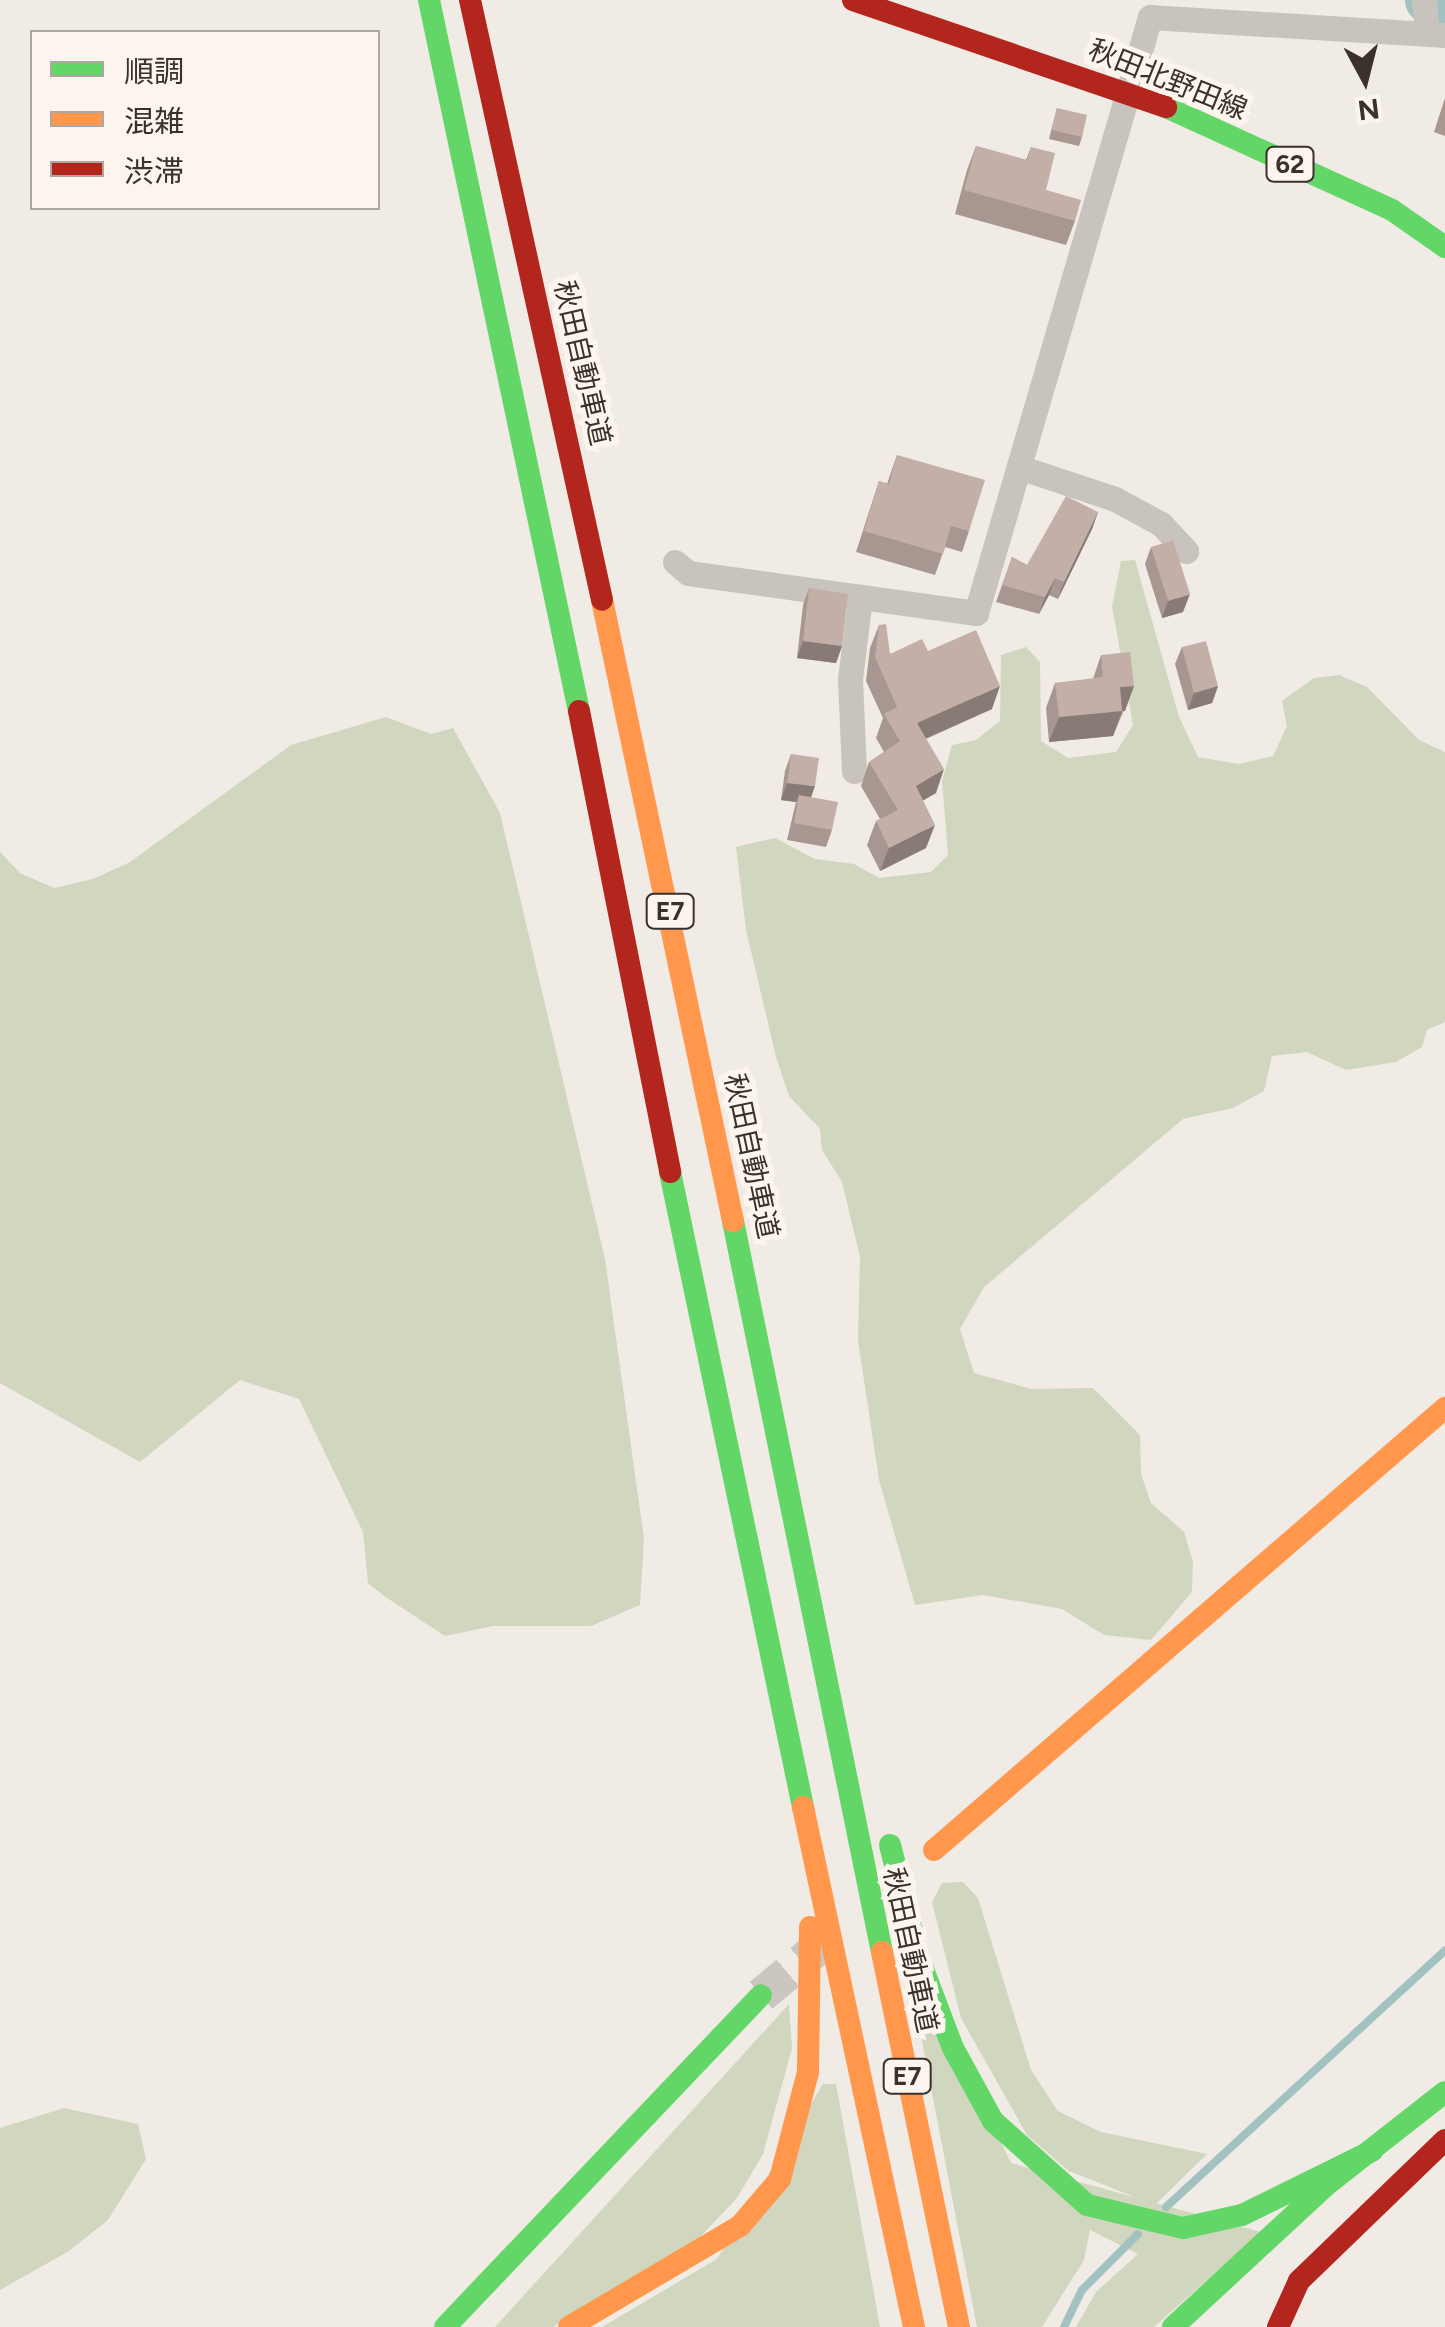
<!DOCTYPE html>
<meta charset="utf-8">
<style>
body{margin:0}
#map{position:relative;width:1445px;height:2327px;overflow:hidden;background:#f0ebe5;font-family:Figtree,"Noto Sans JP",sans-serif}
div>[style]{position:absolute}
.green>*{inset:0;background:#d1d6bf}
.stream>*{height:8px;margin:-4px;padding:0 4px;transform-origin:4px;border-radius:4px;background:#a1c2c1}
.river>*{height:45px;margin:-22.5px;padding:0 22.5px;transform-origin:22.5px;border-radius:22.5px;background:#a1c2c1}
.secondary-tunnel>*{height:35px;margin-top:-17.5px;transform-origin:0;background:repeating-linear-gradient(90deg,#ccc6c0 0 35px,transparent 0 53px)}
.street>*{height:25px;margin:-12.5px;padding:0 12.5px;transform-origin:12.5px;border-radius:12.5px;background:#c9c3be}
.fast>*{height:22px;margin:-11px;padding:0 11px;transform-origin:11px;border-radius:11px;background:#63d668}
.slow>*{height:22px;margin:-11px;padding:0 11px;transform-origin:11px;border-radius:11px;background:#ff974d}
.jam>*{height:22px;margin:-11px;padding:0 11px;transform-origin:11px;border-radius:11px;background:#b3261e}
.wall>*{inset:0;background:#a89690}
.shaded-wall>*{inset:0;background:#887a75}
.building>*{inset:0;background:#c3afa7}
span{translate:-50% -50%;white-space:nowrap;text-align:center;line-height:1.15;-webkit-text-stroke:10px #fbf5ee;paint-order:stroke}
.shield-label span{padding:2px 8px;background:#fbf5ee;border:2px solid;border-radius:8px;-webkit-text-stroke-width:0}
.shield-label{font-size:25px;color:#3b302b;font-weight:700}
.street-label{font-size:28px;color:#3b302b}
.legend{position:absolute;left:30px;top:30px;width:350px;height:180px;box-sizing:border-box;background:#fbf5ee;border:2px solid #aea6a0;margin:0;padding:12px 18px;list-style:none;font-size:30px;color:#3b302b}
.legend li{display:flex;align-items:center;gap:20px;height:50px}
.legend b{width:50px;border:2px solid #aea6a0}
.north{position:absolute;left:1315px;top:30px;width:100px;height:100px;-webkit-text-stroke:8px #fbf5ee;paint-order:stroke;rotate:173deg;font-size:28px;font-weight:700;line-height:40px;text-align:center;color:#3b302b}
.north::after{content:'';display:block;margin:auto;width:35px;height:45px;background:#3b302b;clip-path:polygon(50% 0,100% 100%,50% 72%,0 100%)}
</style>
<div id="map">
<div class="green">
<div style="clip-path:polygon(1135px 560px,1179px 717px,1198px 757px,1239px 764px,1273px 756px,1287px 726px,1282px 701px,1314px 678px,1339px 675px,1367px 687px,1419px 740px,1445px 752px,1445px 1022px,1427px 1030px,1422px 1047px,1396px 1062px,1346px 1070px,1307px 1052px,1272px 1056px,1264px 1091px,1233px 1108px,1183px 1119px,984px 1287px,960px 1329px,974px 1373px,1031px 1389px,1093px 1388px,1140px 1435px,1141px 1474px,1151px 1503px,1184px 1532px,1193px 1562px,1192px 1592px,1151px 1640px,1104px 1635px,1062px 1609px,983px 1595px,915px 1605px,879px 1480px,858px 1340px,860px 1257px,842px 1182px,822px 1150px,820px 1129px,789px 1096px,776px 1057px,746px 930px,736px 847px,775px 838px,815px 859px,854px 864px,879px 878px,931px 872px,948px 855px,942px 781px,952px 745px,976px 740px,1000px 721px,1001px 655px,1026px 647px,1040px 662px,1041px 741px,1068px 758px,1116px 752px,1133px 725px,1112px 606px,1121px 561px)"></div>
<div style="clip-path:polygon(386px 717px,431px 734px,453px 728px,500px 813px,605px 1259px,644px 1539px,640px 1605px,591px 1626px,493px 1626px,445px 1636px,384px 1596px,368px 1583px,363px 1532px,299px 1399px,240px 1380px,140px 1462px,0 1383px,0 852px,20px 873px,54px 888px,93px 879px,130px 862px,291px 745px)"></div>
<div style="clip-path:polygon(963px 1882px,978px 1898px,1031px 2070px,1058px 2111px,1101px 2132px,1207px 2154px,1155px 2205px,1069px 2171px,1027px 2135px,961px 2018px,932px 1902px,942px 1883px)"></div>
<div style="clip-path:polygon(902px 1937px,1011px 2163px,1261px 2232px,1154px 2327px,1076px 2327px,1096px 2292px,1138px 2254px,1090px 2230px,1084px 2260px,1042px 2327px,977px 2327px)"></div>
<div style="clip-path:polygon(789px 2004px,792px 2048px,763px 2154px,737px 2198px,700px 2237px,553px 2327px,495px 2327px)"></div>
<div style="clip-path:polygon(823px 2084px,836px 2084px,880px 2327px,602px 2327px,717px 2259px)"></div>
<div style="clip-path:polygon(64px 2108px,138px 2124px,146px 2159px,108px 2220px,69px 2251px,0 2290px,0 2128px)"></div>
</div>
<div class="stream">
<div style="left:1166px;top:2207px;width:379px;rotate:-42.6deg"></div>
<div style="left:1064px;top:2327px;width:41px;rotate:-64.1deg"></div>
<div style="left:1082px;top:2290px;width:79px;rotate:-45deg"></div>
</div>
<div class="river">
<div style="left:1427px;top:0;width:18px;rotate:3deg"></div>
</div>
<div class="secondary-tunnel">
<div style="left:761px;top:1995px;width:80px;rotate:-39.9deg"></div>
</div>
<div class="street">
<div style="left:1424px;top:0;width:33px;rotate:85deg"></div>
<div style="left:1019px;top:467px;width:101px;rotate:18.4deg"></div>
<div style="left:1115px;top:499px;width:52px;rotate:28.5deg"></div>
<div style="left:1161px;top:524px;width:37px;rotate:47deg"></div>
<div style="left:675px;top:562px;width:17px;rotate:40deg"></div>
<div style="left:688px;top:573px;width:291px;rotate:7.9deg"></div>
<div style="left:976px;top:613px;width:621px;rotate:-73.73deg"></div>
<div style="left:1150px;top:17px;width:296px;rotate:3.5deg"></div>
<div style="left:854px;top:771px;width:92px;rotate:-92.5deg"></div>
<div style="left:850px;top:679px;width:83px;rotate:-83deg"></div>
</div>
<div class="fast">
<div style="left:429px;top:0;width:727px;rotate:78.09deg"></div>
<div style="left:1166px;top:107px;width:248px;rotate:24.5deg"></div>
<div style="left:1392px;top:210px;width:65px;rotate:34.9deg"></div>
<div style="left:670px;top:1172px;width:649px;rotate:78.17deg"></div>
<div style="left:733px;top:1221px;width:746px;rotate:78.48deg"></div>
<div style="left:890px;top:1845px;width:114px;rotate:75.8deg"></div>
<div style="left:918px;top:1956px;width:98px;rotate:69.2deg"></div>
<div style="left:953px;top:2048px;width:83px;rotate:61.3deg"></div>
<div style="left:993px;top:2121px;width:126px;rotate:41.8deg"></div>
<div style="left:1087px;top:2205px;width:99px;rotate:13.5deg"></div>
<div style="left:1183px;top:2228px;width:60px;rotate:-12.4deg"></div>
<div style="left:1242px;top:2215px;width:145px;rotate:-26.2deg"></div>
<div style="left:445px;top:2327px;width:458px;rotate:-46.4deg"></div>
<div style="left:1173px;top:2327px;width:207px;rotate:-42.8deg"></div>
<div style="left:1325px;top:2186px;width:152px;rotate:-38.1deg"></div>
</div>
<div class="slow">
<div style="left:602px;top:600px;width:635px;rotate:78.09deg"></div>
<div style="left:803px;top:1807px;width:532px;rotate:77.95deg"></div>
<div style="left:934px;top:1850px;width:676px;rotate:-40.86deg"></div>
<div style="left:882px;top:1952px;width:383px;rotate:78.4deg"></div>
<div style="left:569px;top:2327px;width:199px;rotate:-30.6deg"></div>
<div style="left:740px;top:2226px;width:62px;rotate:-49.6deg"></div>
<div style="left:780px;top:2179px;width:111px;rotate:-75.3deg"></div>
<div style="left:808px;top:2072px;width:145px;rotate:-89.2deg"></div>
</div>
<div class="jam">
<div style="left:470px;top:0;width:614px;rotate:77.59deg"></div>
<div style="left:853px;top:0;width:331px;rotate:18.9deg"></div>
<div style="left:579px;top:711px;width:470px;rotate:78.8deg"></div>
<div style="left:1278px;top:2327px;width:51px;rotate:-65.5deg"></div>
<div style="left:1299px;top:2281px;width:203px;rotate:-44deg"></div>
</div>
<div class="wall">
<div style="clip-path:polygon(1445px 98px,1445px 136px,1434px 132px)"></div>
<div style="clip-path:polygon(1057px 108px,1082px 137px,1079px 146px,1049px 139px)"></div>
<div style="clip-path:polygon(976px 146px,1026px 160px,1031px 147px,1046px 190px,1075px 221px,1066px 245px,955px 214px,967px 170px)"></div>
<div style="clip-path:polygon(897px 455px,969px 531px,962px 552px,945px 547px,935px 575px,856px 552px,879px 481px,887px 484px)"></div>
<div style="clip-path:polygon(1098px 512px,1092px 529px,1058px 599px,1049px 595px,1039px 614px,996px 602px,1012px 557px,1027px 565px)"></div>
<div style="clip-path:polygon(1151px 547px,1183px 612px,1162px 618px,1145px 564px)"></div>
<div style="clip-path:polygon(809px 588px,842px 646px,836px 663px,797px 658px,803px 605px)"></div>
<div style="clip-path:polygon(879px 625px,890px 654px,928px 651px,992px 709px,926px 739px,936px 793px,923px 800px,926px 848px,880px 871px,867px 845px,876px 821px,880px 819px,861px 786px,869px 762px,884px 752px,876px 738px,883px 718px,866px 681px,870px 648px)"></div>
<div style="clip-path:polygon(1182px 647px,1218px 686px,1212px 703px,1188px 710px,1175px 664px)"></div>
<div style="clip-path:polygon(1101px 655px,1134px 686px,1113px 736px,1049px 742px,1046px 708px,1055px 683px,1093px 679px)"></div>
<div style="clip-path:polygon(791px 754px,811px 797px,832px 830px,826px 847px,787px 840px,796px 802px,781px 800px,785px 771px)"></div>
</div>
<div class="shaded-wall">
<div style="clip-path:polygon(1098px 512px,1092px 529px,1058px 599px,1064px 582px)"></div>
<div style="clip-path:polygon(1055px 578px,1049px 595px,1039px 614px,1045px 597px)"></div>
<div style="clip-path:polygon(1190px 594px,1183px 612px,1162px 618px,1168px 601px)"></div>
<div style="clip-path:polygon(803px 641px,842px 646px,836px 663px,797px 658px)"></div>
<div style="clip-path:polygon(1000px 686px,992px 709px,908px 746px,917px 723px)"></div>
<div style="clip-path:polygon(1134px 686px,1125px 711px,1111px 712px,1120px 687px)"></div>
<div style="clip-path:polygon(1218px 686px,1212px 703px,1188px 710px,1194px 693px)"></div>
<div style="clip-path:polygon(1122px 711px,1113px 736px,1049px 742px,1059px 717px)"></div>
<div style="clip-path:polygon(944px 769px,936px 793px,907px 810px,916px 786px)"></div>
<div style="clip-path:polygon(787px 783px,815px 786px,809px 803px,799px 795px,796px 802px,781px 800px)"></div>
<div style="clip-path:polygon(935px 825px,926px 848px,880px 871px,889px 848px)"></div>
</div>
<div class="building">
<div style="clip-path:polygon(1057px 108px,1087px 115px,1082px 137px,1052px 130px)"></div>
<div style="clip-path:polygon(976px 146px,1027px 160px,1031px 147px,1055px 153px,1046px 190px,1081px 200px,1075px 221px,964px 190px)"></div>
<div style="clip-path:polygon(897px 455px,985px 480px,969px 531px,951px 526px,943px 554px,864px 531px,879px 481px,889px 484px)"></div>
<div style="clip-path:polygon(1066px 496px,1098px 512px,1064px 582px,1055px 578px,1045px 597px,1002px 585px,1012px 557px,1027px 565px)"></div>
<div style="clip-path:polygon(1173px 540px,1190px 594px,1168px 601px,1151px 547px)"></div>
<div style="clip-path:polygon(809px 588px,848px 594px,842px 646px,803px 641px)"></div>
<div style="clip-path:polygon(886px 624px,890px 654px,922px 639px,928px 651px,976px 630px,1000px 686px,917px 723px,944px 769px,916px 786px,935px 825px,889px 848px,876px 821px,898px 810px,869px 762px,900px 741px,884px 714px,897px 707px,875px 657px,879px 625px)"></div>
<div style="clip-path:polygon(1206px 641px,1218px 686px,1194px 693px,1182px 647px)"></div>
<div style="clip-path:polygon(1130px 652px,1134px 686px,1120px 687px,1122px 711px,1059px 717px,1055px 683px,1103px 677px,1101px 655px)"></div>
<div style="clip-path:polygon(791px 754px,819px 758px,815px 786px,787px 783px)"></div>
<div style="clip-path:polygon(799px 795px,838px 802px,832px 830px,794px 823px)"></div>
</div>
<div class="shield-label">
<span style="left:1290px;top:164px">62</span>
<span style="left:670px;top:911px">E7</span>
<span style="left:907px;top:2076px">E7</span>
</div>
<div class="street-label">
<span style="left:1168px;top:79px;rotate:22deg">秋田北野田線</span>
<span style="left:583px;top:363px;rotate:77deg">秋田自動車道</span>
<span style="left:752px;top:1156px;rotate:78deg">秋田自動車道</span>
<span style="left:911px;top:1950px;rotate:78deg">秋田自動車道</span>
</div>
<ul class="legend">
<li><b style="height:12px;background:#63d668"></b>順調</li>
<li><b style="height:12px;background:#ff974d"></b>混雑</li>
<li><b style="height:12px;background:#b3261e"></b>渋滞</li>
</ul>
<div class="north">N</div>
</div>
